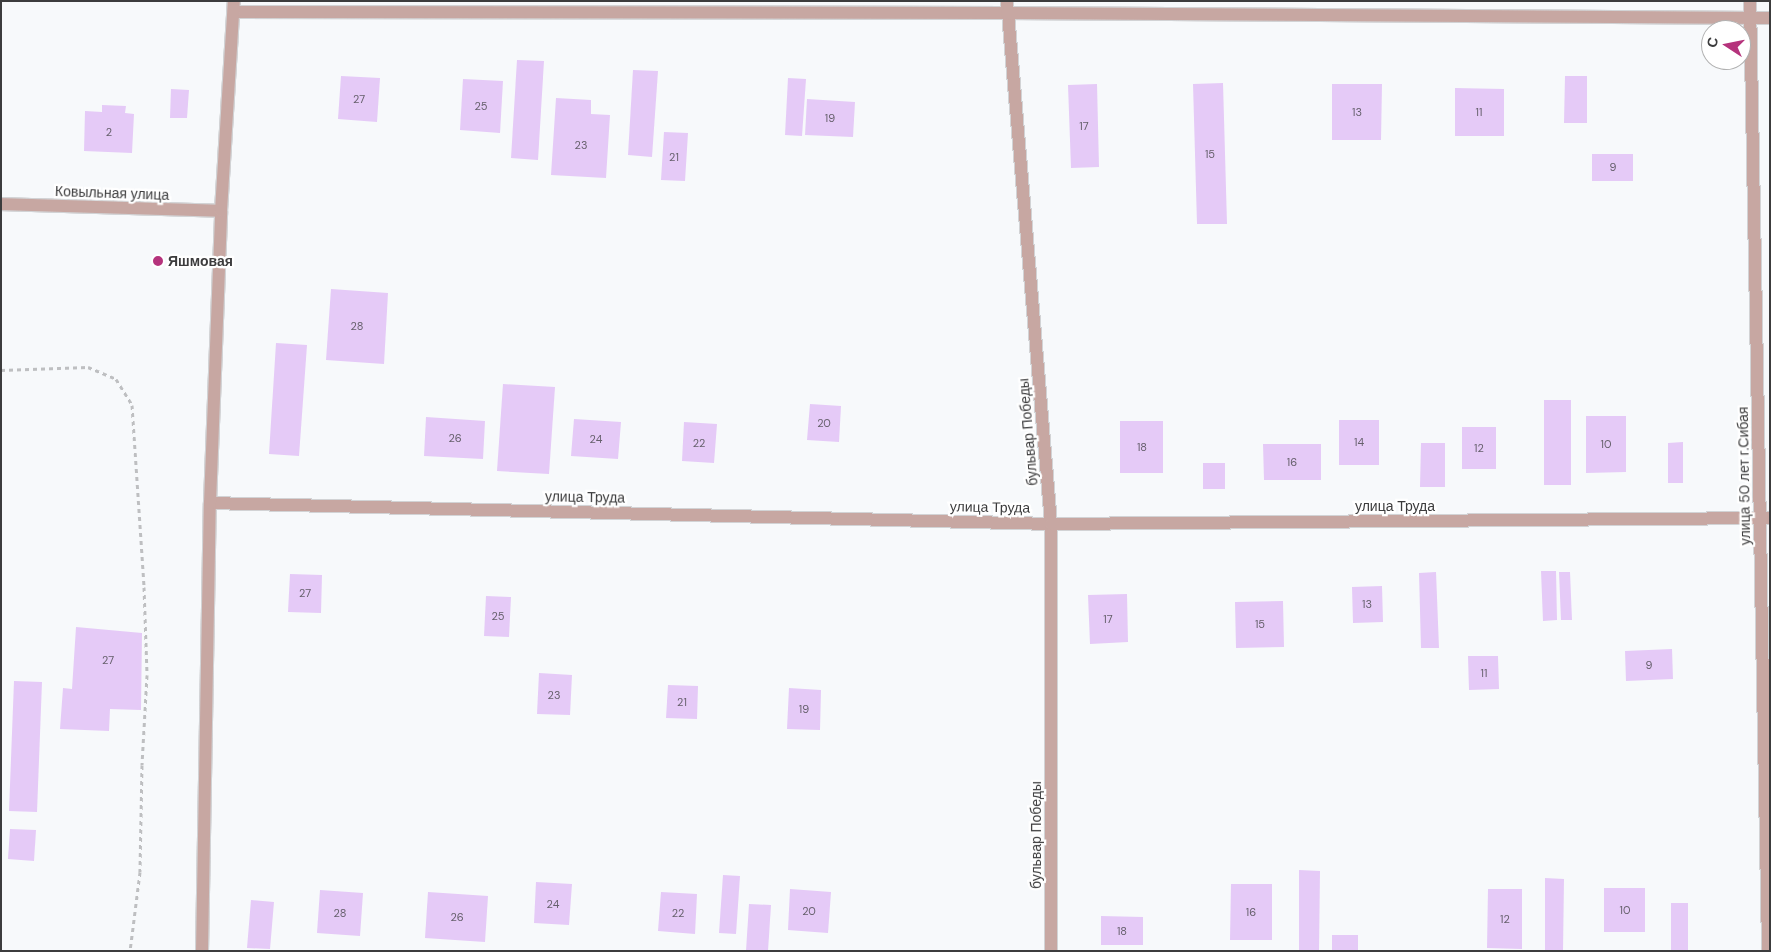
<!DOCTYPE html>
<meta charset="utf-8">
<style>
body{margin:0}
#map{position:relative;width:1771px;height:952px;overflow:hidden;background:#f7f9fb;font-family:"DM Sans",sans-serif}
div>[style]{position:absolute}
.building>*{inset:0;background:#e5caf7}
.path>*{height:3px;margin-top:-1.5px;transform-origin:0;background:repeating-linear-gradient(90deg,#bebfc1 0 4px,transparent 0 8px)}
.roads{filter:drop-shadow(1px 0 #d2d3d5) drop-shadow(-1px 0 #d2d3d5) drop-shadow(0 1px #d2d3d5) drop-shadow(0 -1px #d2d3d5)}
.minor>*{height:12px;margin:-6px;padding:0 6px;transform-origin:6px;border-radius:6px;background:#c7a7a2}
.dots>*{width:14px;height:14px;translate:-50% -50%;box-sizing:border-box;border:2px solid #fff;border-radius:50%}
span{translate:-50% -50%;white-space:nowrap;text-align:center;line-height:1.15;-webkit-text-stroke:4.5px #fff;paint-order:stroke}
.number-label{font-size:11px;color:#66606c}
.number-label span{-webkit-text-stroke-width:0}
.street-label{font-size:14px;color:#3c3c3d}
.poi-label{font-size:14px;color:#3c3c3d;font-weight:700}
.left{translate:0 -50%;text-align:left}
.frame{position:absolute;inset:0;border:2px solid #3c3c3d;pointer-events:none}
.north{position:absolute;left:1701px;top:20px;width:50px;height:50px;box-sizing:border-box;background:#fff;border:1px solid #b1b1b1;border-radius:50%;rotate:281deg;font-size:14px;font-weight:700;line-height:20px;text-align:center;color:#3c3c3d}
.north::after{content:'';display:block;margin:auto;width:18px;height:22px;background:#b5337c;clip-path:polygon(50% 0,100% 100%,50% 72%,0 100%)}
</style>
<div id="map">
<div class="building">
<div style="clip-path:polygon(517px 60px,544px 61px,538px 160px,511px 158px)"></div>
<div style="clip-path:polygon(633px 70px,658px 71px,652px 157px,628px 155px)"></div>
<div style="clip-path:polygon(341px 76px,380px 78px,377px 122px,338px 119px)"></div>
<div style="clip-path:polygon(1565px 76px,1587px 76px,1587px 123px,1564px 123px)"></div>
<div style="clip-path:polygon(788px 78px,806px 79px,802px 136px,785px 135px)"></div>
<div style="clip-path:polygon(463px 79px,503px 81px,500px 133px,460px 130px)"></div>
<div style="clip-path:polygon(1223px 83px,1227px 224px,1197px 224px,1193px 84px)"></div>
<div style="clip-path:polygon(1097px 84px,1099px 167px,1071px 168px,1068px 85px)"></div>
<div style="clip-path:polygon(1332px 84px,1382px 84px,1381px 140px,1332px 140px)"></div>
<div style="clip-path:polygon(1455px 88px,1504px 89px,1504px 136px,1455px 136px)"></div>
<div style="clip-path:polygon(171px 89px,189px 90px,187px 118px,170px 118px)"></div>
<div style="clip-path:polygon(556px 98px,591px 100px,591px 114px,610px 115px,606px 178px,551px 175px)"></div>
<div style="clip-path:polygon(807px 99px,855px 102px,853px 137px,805px 135px)"></div>
<div style="clip-path:polygon(102px 105px,126px 106px,125px 113px,134px 114px,132px 153px,84px 151px,85px 111px,102px 112px)"></div>
<div style="clip-path:polygon(664px 132px,688px 133px,685px 181px,661px 180px)"></div>
<div style="clip-path:polygon(1592px 154px,1633px 154px,1633px 181px,1592px 181px)"></div>
<div style="clip-path:polygon(331px 289px,388px 293px,384px 364px,326px 360px)"></div>
<div style="clip-path:polygon(276px 343px,307px 345px,299px 456px,269px 454px)"></div>
<div style="clip-path:polygon(503px 384px,555px 387px,549px 474px,497px 471px)"></div>
<div style="clip-path:polygon(1544px 400px,1571px 400px,1571px 485px,1544px 485px)"></div>
<div style="clip-path:polygon(810px 404px,841px 406px,839px 442px,807px 440px)"></div>
<div style="clip-path:polygon(1586px 416px,1626px 416px,1626px 472px,1586px 473px)"></div>
<div style="clip-path:polygon(426px 417px,485px 421px,483px 459px,424px 456px)"></div>
<div style="clip-path:polygon(574px 419px,621px 422px,618px 459px,571px 456px)"></div>
<div style="clip-path:polygon(1339px 420px,1379px 420px,1379px 465px,1339px 465px)"></div>
<div style="clip-path:polygon(1120px 421px,1163px 421px,1163px 473px,1120px 473px)"></div>
<div style="clip-path:polygon(684px 422px,717px 424px,714px 463px,682px 461px)"></div>
<div style="clip-path:polygon(1462px 427px,1496px 427px,1496px 469px,1462px 469px)"></div>
<div style="clip-path:polygon(1683px 442px,1683px 483px,1668px 483px,1668px 443px)"></div>
<div style="clip-path:polygon(1421px 443px,1445px 443px,1445px 487px,1420px 487px)"></div>
<div style="clip-path:polygon(1263px 444px,1321px 444px,1321px 480px,1264px 480px)"></div>
<div style="clip-path:polygon(1203px 463px,1225px 463px,1225px 489px,1203px 489px)"></div>
<div style="clip-path:polygon(1541px 571px,1556px 571px,1557px 620px,1543px 621px)"></div>
<div style="clip-path:polygon(1436px 572px,1439px 648px,1421px 648px,1419px 573px)"></div>
<div style="clip-path:polygon(1559px 572px,1570px 572px,1572px 620px,1561px 620px)"></div>
<div style="clip-path:polygon(290px 574px,322px 575px,321px 613px,288px 612px)"></div>
<div style="clip-path:polygon(1382px 586px,1383px 622px,1353px 623px,1352px 587px)"></div>
<div style="clip-path:polygon(1127px 594px,1128px 642px,1090px 644px,1088px 595px)"></div>
<div style="clip-path:polygon(486px 596px,511px 597px,509px 637px,484px 636px)"></div>
<div style="clip-path:polygon(1283px 601px,1284px 647px,1236px 648px,1235px 602px)"></div>
<div style="clip-path:polygon(76px 627px,142px 633px,141px 710px,110px 709px,109px 731px,60px 729px,63px 688px,72px 689px)"></div>
<div style="clip-path:polygon(1672px 649px,1673px 679px,1626px 681px,1625px 651px)"></div>
<div style="clip-path:polygon(1468px 656px,1498px 656px,1499px 689px,1469px 690px)"></div>
<div style="clip-path:polygon(539px 673px,572px 675px,570px 715px,537px 714px)"></div>
<div style="clip-path:polygon(14px 681px,42px 682px,37px 812px,9px 811px)"></div>
<div style="clip-path:polygon(668px 685px,698px 686px,697px 719px,666px 718px)"></div>
<div style="clip-path:polygon(789px 688px,821px 690px,820px 730px,787px 729px)"></div>
<div style="clip-path:polygon(10px 829px,36px 830px,34px 861px,8px 859px)"></div>
<div style="clip-path:polygon(1299px 870px,1320px 871px,1319px 951px,1299px 951px)"></div>
<div style="clip-path:polygon(723px 875px,740px 876px,736px 934px,719px 933px)"></div>
<div style="clip-path:polygon(1545px 878px,1564px 879px,1563px 951px,1545px 951px)"></div>
<div style="clip-path:polygon(536px 882px,572px 884px,569px 925px,534px 923px)"></div>
<div style="clip-path:polygon(1231px 884px,1272px 884px,1272px 940px,1230px 940px)"></div>
<div style="clip-path:polygon(1604px 888px,1645px 888px,1645px 932px,1604px 932px)"></div>
<div style="clip-path:polygon(790px 889px,831px 892px,828px 933px,788px 930px)"></div>
<div style="clip-path:polygon(1488px 889px,1522px 889px,1522px 949px,1487px 948px)"></div>
<div style="clip-path:polygon(320px 890px,363px 893px,360px 936px,317px 933px)"></div>
<div style="clip-path:polygon(428px 892px,488px 896px,485px 942px,425px 938px)"></div>
<div style="clip-path:polygon(661px 892px,697px 894px,695px 934px,658px 931px)"></div>
<div style="clip-path:polygon(251px 900px,274px 902px,270px 949px,247px 948px)"></div>
<div style="clip-path:polygon(1671px 903px,1688px 903px,1688px 951px,1671px 951px)"></div>
<div style="clip-path:polygon(749px 904px,771px 905px,768px 951px,746px 951px)"></div>
<div style="clip-path:polygon(1101px 916px,1143px 917px,1143px 945px,1101px 945px)"></div>
<div style="clip-path:polygon(1332px 935px,1358px 935px,1358px 951px,1332px 951px)"></div>
</div>
<div class="path">
<div style="left:1px;top:370px;width:87px;rotate:-2deg"></div>
<div style="left:88px;top:367px;width:30px;rotate:23deg"></div>
<div style="left:116px;top:379px;width:31px;rotate:58deg"></div>
<div style="left:132px;top:405px;width:182px;rotate:86.2deg"></div>
<div style="left:144px;top:587px;width:88px;rotate:88deg"></div>
<div style="left:147px;top:675px;width:90px;rotate:93.2deg"></div>
<div style="left:142px;top:765px;width:107px;rotate:91.1deg"></div>
<div style="left:140px;top:872px;width:80px;rotate:97.2deg"></div>
</div>
<div class="roads">
<div class="minor">
<div style="left:1007px;top:1px;width:525px;rotate:85.19deg"></div>
<div style="left:1051px;top:524px;width:427px;rotate:90deg"></div>
<div style="left:1750px;top:1px;width:950px;rotate:88.91deg"></div>
<div style="left:234px;top:12px;width:773px;rotate:0.07deg"></div>
<div style="left:1007px;top:13px;width:763px;rotate:0.38deg"></div>
<div style="left:1px;top:204px;width:220px;rotate:1.8deg"></div>
<div style="left:210px;top:503px;width:841px;rotate:1.43deg"></div>
<div style="left:1051px;top:524px;width:719px;rotate:-0.48deg"></div>
<div style="left:202px;top:951px;width:448px;rotate:-89deg"></div>
<div style="left:210px;top:503px;width:292px;rotate:-87.8deg"></div>
<div style="left:221px;top:211px;width:210px;rotate:-86.5deg"></div>
</div>
</div>
<div class="dots">
<div style="left:158px;top:261px;background:#b5337c"></div>
</div>
<div class="number-label">
<span style="left:359px;top:99px">27</span>
<span style="left:481px;top:106px">25</span>
<span style="left:1357px;top:112px">13</span>
<span style="left:1479px;top:112px">11</span>
<span style="left:830px;top:118px">19</span>
<span style="left:1084px;top:126px">17</span>
<span style="left:109px;top:132px">2</span>
<span style="left:581px;top:145px">23</span>
<span style="left:1210px;top:154px">15</span>
<span style="left:674px;top:157px">21</span>
<span style="left:1613px;top:167px">9</span>
<span style="left:357px;top:326px">28</span>
<span style="left:824px;top:423px">20</span>
<span style="left:455px;top:438px">26</span>
<span style="left:596px;top:439px">24</span>
<span style="left:1359px;top:442px">14</span>
<span style="left:699px;top:443px">22</span>
<span style="left:1606px;top:444px">10</span>
<span style="left:1142px;top:447px">18</span>
<span style="left:1479px;top:448px">12</span>
<span style="left:1292px;top:462px">16</span>
<span style="left:305px;top:593px">27</span>
<span style="left:1367px;top:604px">13</span>
<span style="left:498px;top:616px">25</span>
<span style="left:1108px;top:619px">17</span>
<span style="left:1260px;top:624px">15</span>
<span style="left:108px;top:660px">27</span>
<span style="left:1649px;top:665px">9</span>
<span style="left:1484px;top:673px">11</span>
<span style="left:554px;top:695px">23</span>
<span style="left:682px;top:702px">21</span>
<span style="left:804px;top:709px">19</span>
<span style="left:553px;top:904px">24</span>
<span style="left:1625px;top:910px">10</span>
<span style="left:809px;top:911px">20</span>
<span style="left:1251px;top:912px">16</span>
<span style="left:340px;top:913px">28</span>
<span style="left:678px;top:913px">22</span>
<span style="left:457px;top:917px">26</span>
<span style="left:1505px;top:919px">12</span>
<span style="left:1122px;top:931px">18</span>
</div>
<div class="street-label">
<span style="left:112px;top:193px;rotate:2deg">Ковыльная улица</span>
<span style="left:1028px;top:432px;rotate:-95deg">бульвар Победы</span>
<span style="left:1744px;top:476px;rotate:-91deg">улица 50 лет г.Сибая</span>
<span style="left:585px;top:497px;rotate:1deg">улица Труда</span>
<span style="left:1395px;top:506px">улица Труда</span>
<span style="left:990px;top:507px;rotate:1deg">улица Труда</span>
<span style="left:1036px;top:835px;rotate:-90deg">бульвар Победы</span>
</div>
<div class="poi-label">
<span class="left" style="left:168px;top:261px">Яшмовая</span>
</div>
<div class="frame"></div>
<div class="north">С</div>
</div>
